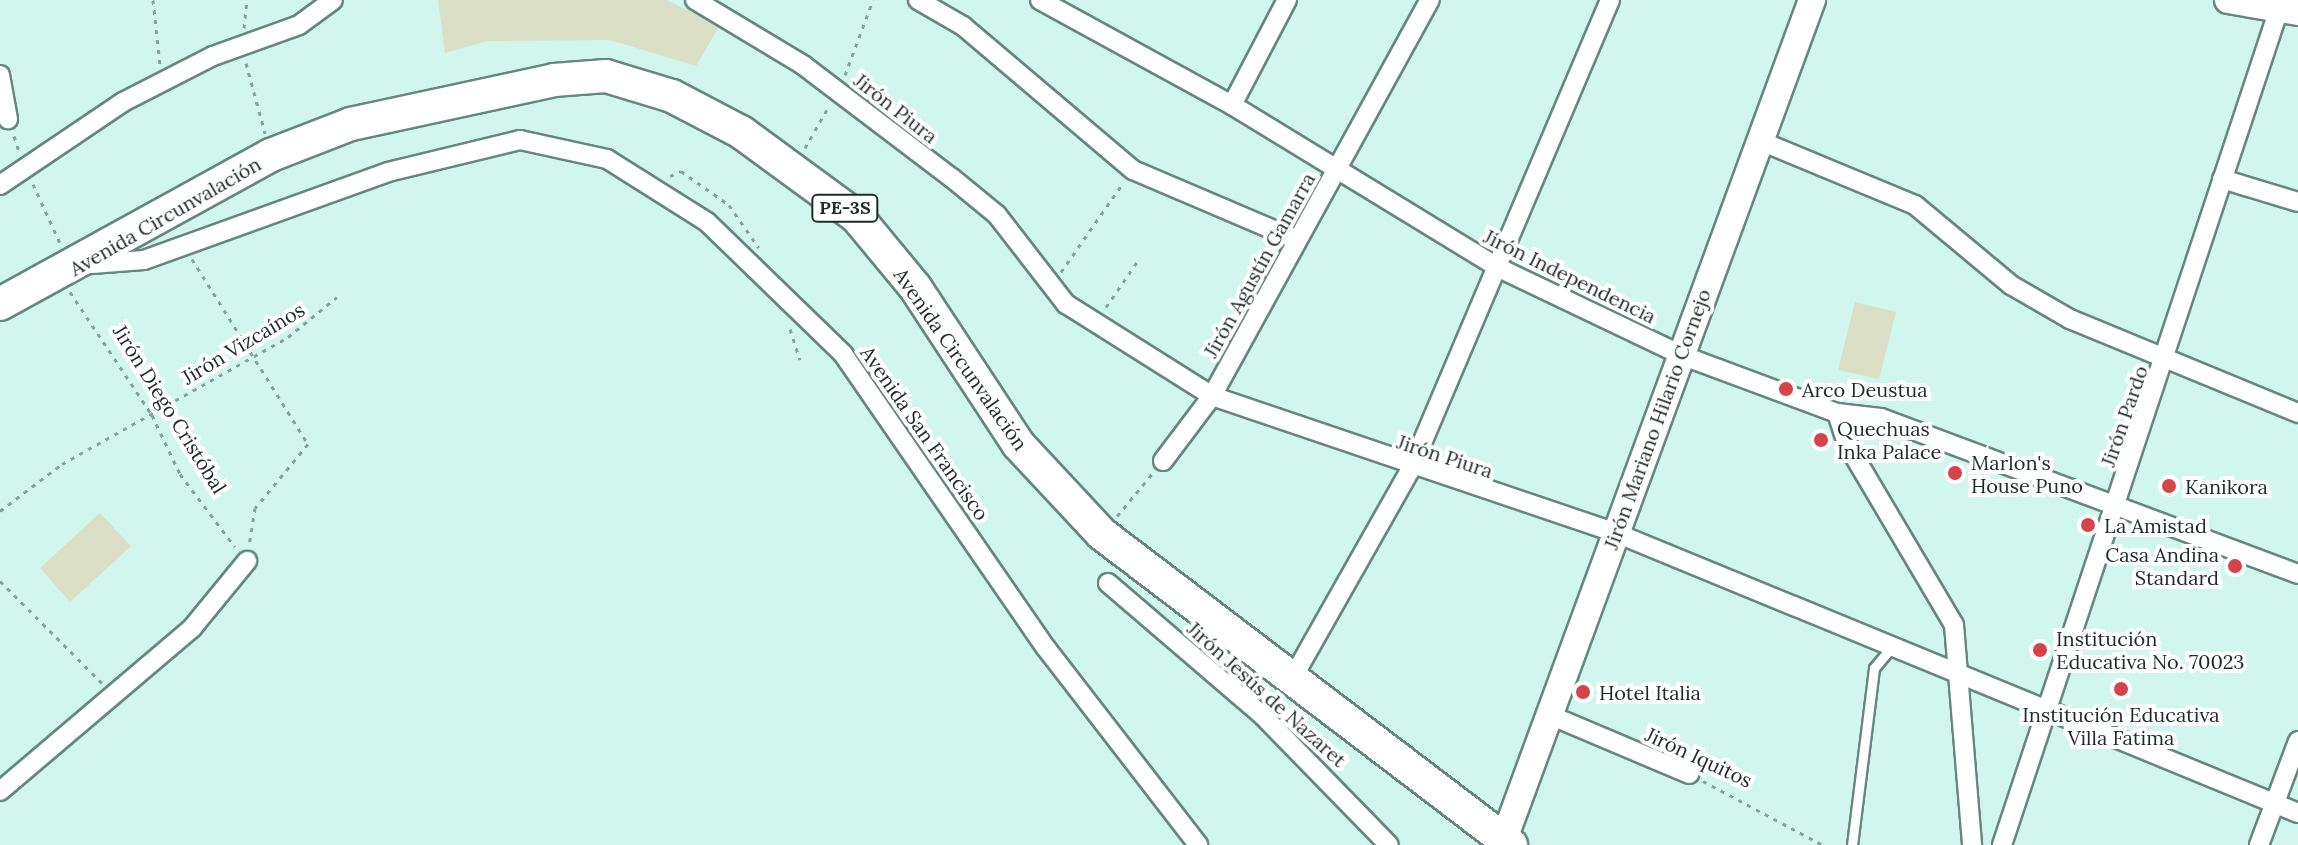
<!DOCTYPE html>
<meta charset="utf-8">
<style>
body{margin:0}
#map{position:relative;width:2298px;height:845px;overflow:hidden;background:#d1f6ed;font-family:Lora,serif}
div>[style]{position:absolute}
.green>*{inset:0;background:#dadfc5}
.path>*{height:3px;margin-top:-1.5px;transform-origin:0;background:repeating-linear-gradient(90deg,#86a19b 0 4px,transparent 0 10px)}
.roads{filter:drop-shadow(2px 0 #658780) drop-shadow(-2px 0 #658780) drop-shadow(0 2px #658780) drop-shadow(0 -2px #658780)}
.lane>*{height:9px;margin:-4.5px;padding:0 4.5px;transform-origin:4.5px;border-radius:4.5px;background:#fff}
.street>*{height:18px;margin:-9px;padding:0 9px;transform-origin:9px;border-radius:9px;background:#fff}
.secondary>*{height:26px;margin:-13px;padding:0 13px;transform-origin:13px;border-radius:13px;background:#fff}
.highway>*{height:32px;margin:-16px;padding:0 16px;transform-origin:16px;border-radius:16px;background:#fff}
.dots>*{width:22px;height:22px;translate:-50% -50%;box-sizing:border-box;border:4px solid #fff;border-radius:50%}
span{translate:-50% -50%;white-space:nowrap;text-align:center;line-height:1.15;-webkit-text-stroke:8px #fff;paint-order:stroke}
.shield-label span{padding:2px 6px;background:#fff;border:2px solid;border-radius:6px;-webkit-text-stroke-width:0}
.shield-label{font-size:18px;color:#1e2c29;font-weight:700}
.street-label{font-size:20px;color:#1e2c29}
.poi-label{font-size:20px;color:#1e2c29}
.left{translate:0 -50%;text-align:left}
.right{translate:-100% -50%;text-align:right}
</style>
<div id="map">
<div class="green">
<div style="clip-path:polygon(438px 0,666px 0,720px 25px,696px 66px,610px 40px,487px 41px,445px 53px)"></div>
<div style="clip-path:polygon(1855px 302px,1896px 312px,1879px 379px,1838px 370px)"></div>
<div style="clip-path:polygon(100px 513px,131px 546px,70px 602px,40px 568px)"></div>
</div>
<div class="path">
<div style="left:153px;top:0;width:64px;rotate:83.8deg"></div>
<div style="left:244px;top:28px;width:28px;rotate:-84deg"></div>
<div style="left:246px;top:63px;width:73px;rotate:74.8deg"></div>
<div style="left:845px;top:75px;width:80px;rotate:-69.5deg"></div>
<div style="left:14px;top:136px;width:16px;rotate:72deg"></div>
<div style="left:805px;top:148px;width:48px;rotate:-60.3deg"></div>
<div style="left:670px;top:176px;width:12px;rotate:-24deg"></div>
<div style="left:681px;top:171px;width:59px;rotate:35.3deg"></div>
<div style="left:729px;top:205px;width:52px;rotate:55.1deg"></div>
<div style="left:33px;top:184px;width:65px;rotate:65.4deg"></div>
<div style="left:192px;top:259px;width:218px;rotate:57.9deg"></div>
<div style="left:308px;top:444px;width:83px;rotate:129.6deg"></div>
<div style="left:255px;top:508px;width:38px;rotate:99deg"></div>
<div style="left:1061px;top:272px;width:108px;rotate:-55.1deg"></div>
<div style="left:70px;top:292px;width:148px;rotate:56.3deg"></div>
<div style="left:152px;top:415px;width:65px;rotate:64.6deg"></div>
<div style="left:180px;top:474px;width:91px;rotate:53deg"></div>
<div style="left:1106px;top:307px;width:55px;rotate:-55.4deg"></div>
<div style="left:790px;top:329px;width:32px;rotate:72deg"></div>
<div style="left:0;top:511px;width:78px;rotate:-37.2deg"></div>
<div style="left:62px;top:464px;width:259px;rotate:-29.3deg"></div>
<div style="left:288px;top:337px;width:63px;rotate:-39.2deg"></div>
<div style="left:1117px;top:516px;width:56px;rotate:-50.1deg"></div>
<div style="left:0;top:581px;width:144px;rotate:45deg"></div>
<div style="left:1703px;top:781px;width:136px;rotate:28.1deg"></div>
</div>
<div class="roads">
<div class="lane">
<div style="left:1852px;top:845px;width:178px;rotate:-82.9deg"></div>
<div style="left:1874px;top:668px;width:30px;rotate:-50deg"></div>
</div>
<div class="street">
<div style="left:695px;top:0;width:126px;rotate:31deg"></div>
<div style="left:803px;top:65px;width:187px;rotate:37.2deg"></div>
<div style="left:952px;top:178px;width:58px;rotate:39.4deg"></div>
<div style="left:997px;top:215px;width:113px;rotate:52.2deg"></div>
<div style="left:1066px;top:304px;width:173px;rotate:32.2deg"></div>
<div style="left:1212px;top:396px;width:427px;rotate:18.7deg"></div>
<div style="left:1616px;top:533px;width:737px;rotate:22.32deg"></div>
<div style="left:918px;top:0;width:52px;rotate:30deg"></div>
<div style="left:963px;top:26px;width:223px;rotate:40.3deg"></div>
<div style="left:1133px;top:170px;width:178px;rotate:23.1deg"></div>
<div style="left:1040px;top:0;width:219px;rotate:28.7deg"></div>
<div style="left:1232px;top:105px;width:313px;rotate:31.4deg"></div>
<div style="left:1499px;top:268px;width:202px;rotate:25.5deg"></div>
<div style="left:1681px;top:355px;width:166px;rotate:20.4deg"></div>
<div style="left:1837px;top:413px;width:44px;rotate:6.5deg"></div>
<div style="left:1881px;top:418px;width:445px;rotate:20.5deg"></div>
<div style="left:0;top:75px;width:45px;rotate:79.7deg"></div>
<div style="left:1232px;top:105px;width:119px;rotate:-62.4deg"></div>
<div style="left:1758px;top:140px;width:170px;rotate:22.5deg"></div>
<div style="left:1915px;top:205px;width:125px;rotate:39.8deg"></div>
<div style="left:2011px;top:285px;width:68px;rotate:30deg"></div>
<div style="left:2070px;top:319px;width:247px;rotate:22.4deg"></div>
<div style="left:2222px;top:179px;width:79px;rotate:16.8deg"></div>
<div style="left:0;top:185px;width:148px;rotate:-34deg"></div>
<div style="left:123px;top:102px;width:101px;rotate:-27.1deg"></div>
<div style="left:213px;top:56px;width:91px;rotate:-19.8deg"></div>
<div style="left:299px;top:25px;width:42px;rotate:-36.3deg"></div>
<div style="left:79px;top:265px;width:65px;rotate:-4.4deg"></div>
<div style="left:144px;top:260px;width:259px;rotate:-19.8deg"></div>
<div style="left:388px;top:172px;width:136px;rotate:-13.6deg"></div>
<div style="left:520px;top:140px;width:89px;rotate:12.3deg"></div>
<div style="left:607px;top:159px;width:118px;rotate:32.2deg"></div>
<div style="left:707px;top:222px;width:190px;rotate:44.1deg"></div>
<div style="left:843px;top:354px;width:357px;rotate:55.4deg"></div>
<div style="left:1046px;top:648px;width:249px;rotate:52.3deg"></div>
<div style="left:1837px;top:413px;width:33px;rotate:72deg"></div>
<div style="left:1847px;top:444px;width:210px;rotate:59.4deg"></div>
<div style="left:1954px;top:625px;width:221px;rotate:85.3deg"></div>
<div style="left:1163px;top:461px;width:81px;rotate:-53deg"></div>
<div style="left:1212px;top:396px;width:452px;rotate:-61.2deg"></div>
<div style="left:1108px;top:583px;width:204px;rotate:40.6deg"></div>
<div style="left:1263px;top:716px;width:180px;rotate:45.7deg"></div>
<div style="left:1292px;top:679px;width:241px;rotate:-60.5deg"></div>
<div style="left:1411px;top:469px;width:509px;rotate:-67.01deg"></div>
<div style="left:1552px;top:716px;width:149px;rotate:22.9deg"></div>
<div style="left:0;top:791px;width:252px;rotate:-40.3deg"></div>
<div style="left:192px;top:628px;width:87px;rotate:-50.6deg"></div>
<div style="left:2002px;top:845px;width:890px;rotate:-71.67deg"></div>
<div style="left:2259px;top:845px;width:111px;rotate:-69.4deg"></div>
</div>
<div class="secondary">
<div style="left:2228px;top:0;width:71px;rotate:9.7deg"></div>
<div style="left:1504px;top:839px;width:894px;rotate:-69.84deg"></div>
</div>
<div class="highway">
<div style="left:0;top:304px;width:309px;rotate:-28.8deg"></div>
<div style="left:271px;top:155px;width:86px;rotate:-21.2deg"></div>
<div style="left:351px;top:124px;width:208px;rotate:-12.2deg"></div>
<div style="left:554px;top:80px;width:52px;rotate:-4.4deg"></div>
<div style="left:606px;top:76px;width:69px;rotate:16.9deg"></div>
<div style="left:672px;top:96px;width:78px;rotate:27.6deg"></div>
<div style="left:741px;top:132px;width:144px;rotate:36.2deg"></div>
<div style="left:857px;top:217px;width:91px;rotate:50.4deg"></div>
<div style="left:915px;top:287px;width:188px;rotate:56.7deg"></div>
<div style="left:1018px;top:444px;width:123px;rotate:47deg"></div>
<div style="left:1102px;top:534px;width:514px;rotate:37.25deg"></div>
</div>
</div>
<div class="dots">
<div style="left:1786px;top:389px;background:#d3444b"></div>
<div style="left:1821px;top:440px;background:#d3444b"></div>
<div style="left:1955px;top:473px;background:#d3444b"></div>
<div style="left:2169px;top:486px;background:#d3444b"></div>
<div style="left:2088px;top:525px;background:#d3444b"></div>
<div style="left:2235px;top:566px;background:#d3444b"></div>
<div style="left:2040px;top:650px;background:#d3444b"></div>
<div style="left:2121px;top:689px;background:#d3444b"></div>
<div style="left:1583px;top:692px;background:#d3444b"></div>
</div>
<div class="shield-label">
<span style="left:845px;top:208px">PE-3S</span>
</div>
<div class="street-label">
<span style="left:896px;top:108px;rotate:38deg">Jirón Piura</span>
<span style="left:165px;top:216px;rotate:-30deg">Avenida Circunvalación</span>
<span style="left:1259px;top:265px;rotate:-61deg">Jirón Agustín Gamarra</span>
<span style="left:1570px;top:276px;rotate:26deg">Jirón Independencia</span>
<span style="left:243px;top:343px;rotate:-31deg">Jirón Vizcaínos</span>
<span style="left:961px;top:359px;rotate:55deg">Avenida Circunvalación</span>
<span style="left:170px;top:409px;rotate:58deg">Jirón Diego Cristóbal</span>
<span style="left:2124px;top:416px;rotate:-71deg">Jirón Pardo</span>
<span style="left:1657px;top:419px;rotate:-70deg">Jirón Mariano Hilario Cornejo</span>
<span style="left:925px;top:433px;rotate:55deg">Avenida San Francisco</span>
<span style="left:1445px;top:456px;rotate:18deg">Jirón Piura</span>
<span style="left:1267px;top:694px;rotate:42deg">Jirón Jesús de Nazaret</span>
<span style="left:1699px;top:757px;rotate:25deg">Jirón Iquitos</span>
</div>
<div class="poi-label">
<span class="left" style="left:1802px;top:389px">Arco Deustua</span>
<span class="left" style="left:1837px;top:440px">Quechuas<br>Inka Palace</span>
<span class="left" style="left:1971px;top:474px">Marlon's<br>House Puno</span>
<span class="left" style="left:2185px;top:486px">Kanikora</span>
<span class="left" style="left:2104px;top:525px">La Amistad</span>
<span class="right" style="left:2219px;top:566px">Casa Andina<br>Standard</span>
<span class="left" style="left:2056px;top:650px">Institución<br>Educativa No. 70023</span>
<span class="left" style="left:1599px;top:692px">Hotel Italia</span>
<span style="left:2121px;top:726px">Institución Educativa<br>Villa Fatima</span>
</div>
</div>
